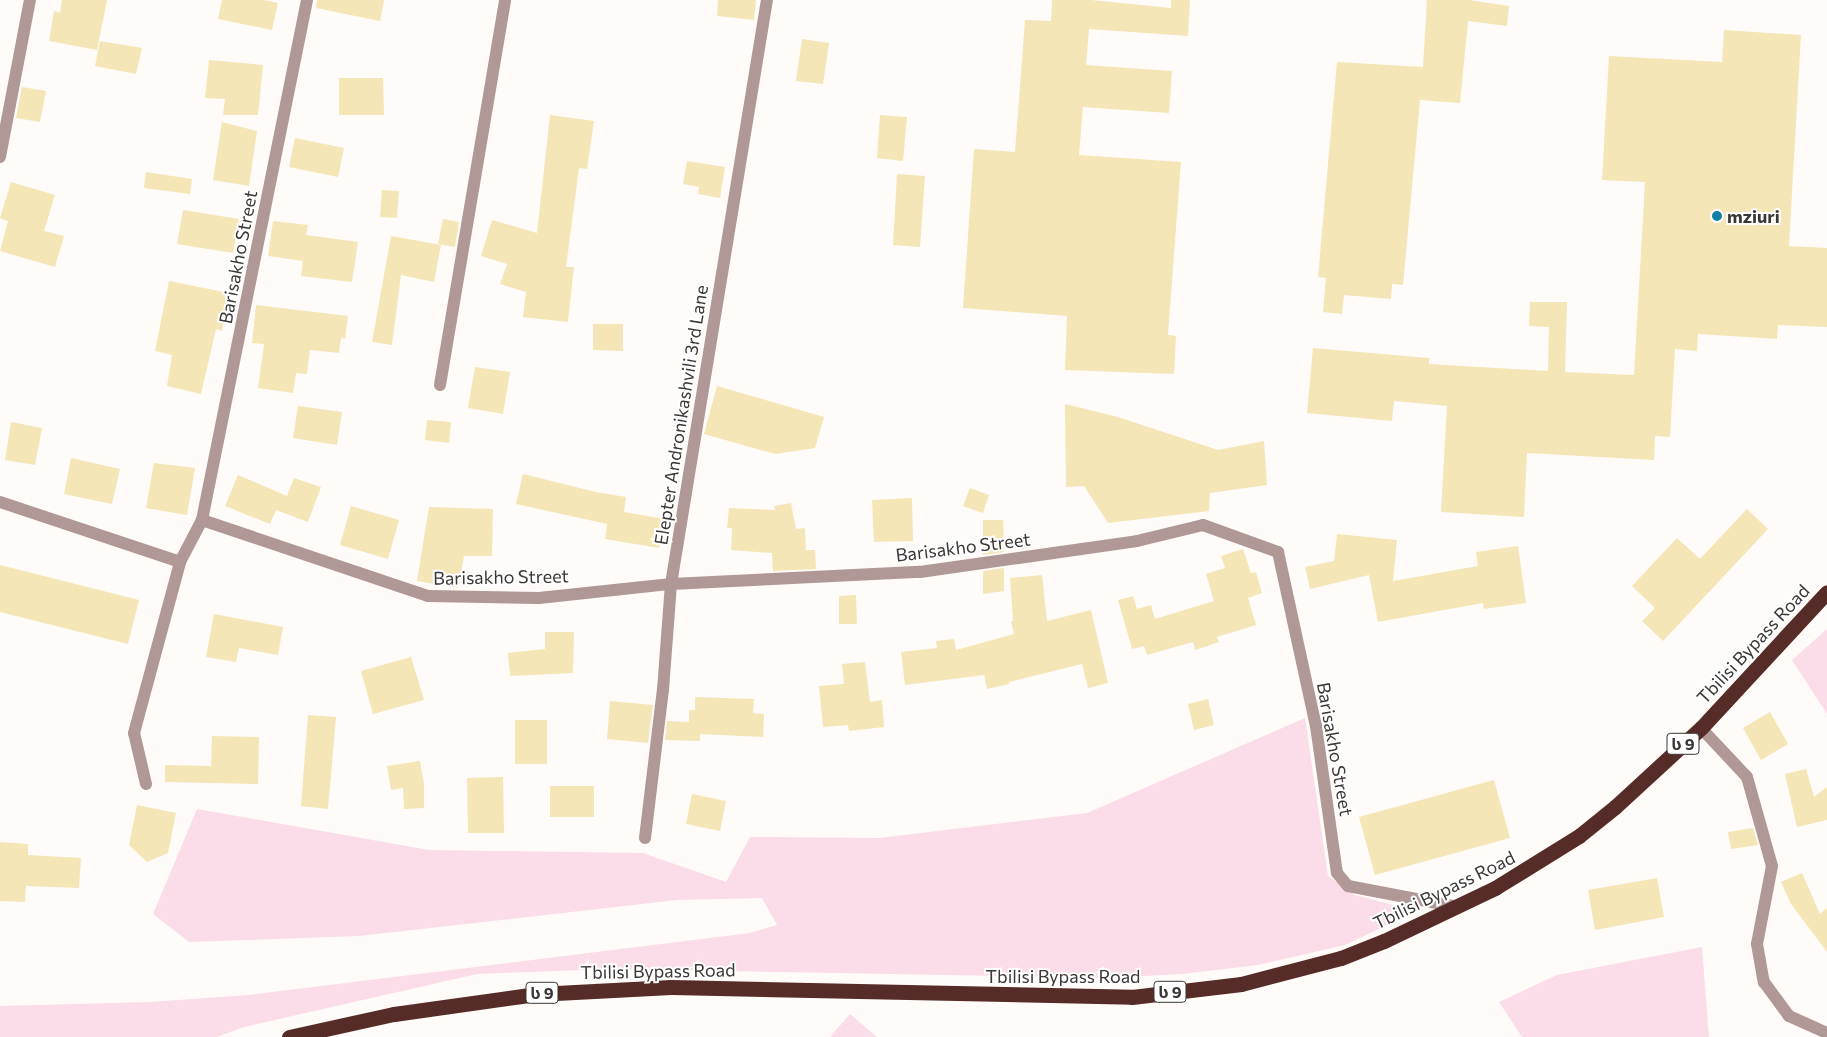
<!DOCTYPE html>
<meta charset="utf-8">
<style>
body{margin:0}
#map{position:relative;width:1827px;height:1037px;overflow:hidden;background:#fffbf8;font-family:Commissioner,"Noto Sans Georgian",sans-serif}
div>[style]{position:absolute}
.green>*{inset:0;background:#fbdde9}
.building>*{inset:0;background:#f4e6b7}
.minor>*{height:12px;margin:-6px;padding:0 6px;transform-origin:6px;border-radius:6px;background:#b09896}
.highway>*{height:15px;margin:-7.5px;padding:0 7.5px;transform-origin:7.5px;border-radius:7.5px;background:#562c29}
.dots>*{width:14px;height:14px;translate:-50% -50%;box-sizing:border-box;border:2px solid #fff;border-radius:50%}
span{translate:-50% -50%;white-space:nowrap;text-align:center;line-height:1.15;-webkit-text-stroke:4px #fff;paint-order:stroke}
.shield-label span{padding:1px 4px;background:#fff;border:1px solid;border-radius:4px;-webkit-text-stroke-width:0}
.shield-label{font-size:16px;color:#3a3735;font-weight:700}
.poi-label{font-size:18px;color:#3a3735;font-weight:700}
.left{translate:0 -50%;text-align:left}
.street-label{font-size:18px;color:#3a3735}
</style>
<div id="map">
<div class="green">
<div style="clip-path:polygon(1827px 629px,1827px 714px,1792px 660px)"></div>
<div style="clip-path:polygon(1305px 718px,1328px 876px,1355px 895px,1417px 911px,1345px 945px,1258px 965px,1182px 974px,1108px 978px,612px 969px,477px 974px,244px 1027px,217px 1037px,0 1037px,0 1006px,150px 1002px,248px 995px,750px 933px,777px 925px,762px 898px,677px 900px,359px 936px,189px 942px,153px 914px,197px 809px,429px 850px,643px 853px,726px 882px,750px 837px,879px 838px,1087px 813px)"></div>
<div style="clip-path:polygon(1702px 947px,1709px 1037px,1522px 1037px,1499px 1002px,1557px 975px)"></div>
<div style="clip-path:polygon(850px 1014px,877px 1037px,830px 1037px)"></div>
</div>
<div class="building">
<div style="clip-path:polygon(62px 0,107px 0,97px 50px,49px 41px,54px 11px,60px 13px)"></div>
<div style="clip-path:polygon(222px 0,264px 0,278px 3px,272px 30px,218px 19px)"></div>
<div style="clip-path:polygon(317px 0,384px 0,380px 21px,316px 8px)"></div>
<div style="clip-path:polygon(718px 0,756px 0,754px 20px,717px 16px)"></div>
<div style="clip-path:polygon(1052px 0,1091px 0,1171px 8px,1171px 0,1190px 0,1188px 36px,1089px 29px,1086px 65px,1172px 71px,1169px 113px,1083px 107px,1079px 155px,1181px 162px,1168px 335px,1176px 336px,1174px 374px,1065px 370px,1067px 316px,963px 308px,974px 149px,1015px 152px,1025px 20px,1051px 21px)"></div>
<div style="clip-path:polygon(1427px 0,1469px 0,1509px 6px,1507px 26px,1468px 21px,1460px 103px,1420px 100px,1403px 285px,1392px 284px,1391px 299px,1344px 295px,1342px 314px,1323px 312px,1326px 278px,1318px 277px,1337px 62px,1423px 67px)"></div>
<div style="clip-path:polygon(1724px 30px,1801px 35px,1789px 246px,1827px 248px,1827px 327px,1778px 325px,1777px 339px,1698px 334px,1697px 351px,1675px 349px,1670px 437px,1655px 436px,1654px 460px,1527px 453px,1524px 517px,1441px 512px,1447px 406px,1394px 401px,1392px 421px,1307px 413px,1313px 348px,1429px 358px,1429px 364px,1548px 371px,1549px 327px,1529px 326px,1530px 302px,1567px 302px,1565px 372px,1634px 375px,1645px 182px,1602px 180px,1609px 56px,1722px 62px)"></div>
<div style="clip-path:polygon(802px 39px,829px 43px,823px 84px,796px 81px)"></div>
<div style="clip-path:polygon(100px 41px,142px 48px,136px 74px,95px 66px)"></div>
<div style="clip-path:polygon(209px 60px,263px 65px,258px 115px,223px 115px,225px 99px,205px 98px)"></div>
<div style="clip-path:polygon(339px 78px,383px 78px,384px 115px,339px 115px)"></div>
<div style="clip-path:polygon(22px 87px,46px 91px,40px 122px,16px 118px)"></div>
<div style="clip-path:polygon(550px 115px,594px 121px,587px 169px,579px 168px,566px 267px,574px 267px,568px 322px,523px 317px,526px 292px,500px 284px,507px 264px,481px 256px,492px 220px,537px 233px)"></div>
<div style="clip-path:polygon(880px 115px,907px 117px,903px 161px,877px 158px)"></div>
<div style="clip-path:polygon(222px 122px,257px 131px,249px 186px,213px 180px)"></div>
<div style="clip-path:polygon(295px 138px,344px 148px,338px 177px,289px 167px)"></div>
<div style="clip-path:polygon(687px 161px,725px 167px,720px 198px,698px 194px,699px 187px,683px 184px)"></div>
<div style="clip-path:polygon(146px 172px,192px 179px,190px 194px,144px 188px)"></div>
<div style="clip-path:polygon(897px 174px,925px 176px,920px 247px,893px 245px)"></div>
<div style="clip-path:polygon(11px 182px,55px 195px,44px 231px,64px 236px,55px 267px,0 251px,8px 221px,0 218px)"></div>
<div style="clip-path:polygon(382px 190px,399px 191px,397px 218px,380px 217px)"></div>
<div style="clip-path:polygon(183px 210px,239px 219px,233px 253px,177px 244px)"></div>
<div style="clip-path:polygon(443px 219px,459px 222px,455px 247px,438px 244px)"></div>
<div style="clip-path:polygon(273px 221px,308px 225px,306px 235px,358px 242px,352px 282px,301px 276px,303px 261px,268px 256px)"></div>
<div style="clip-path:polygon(391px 236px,441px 245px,434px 282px,401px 275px,392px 345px,372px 342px)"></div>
<div style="clip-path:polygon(169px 281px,229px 293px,222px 331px,216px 329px,201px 394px,167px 386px,172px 355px,155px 351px)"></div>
<div style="clip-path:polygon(256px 305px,348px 316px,345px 339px,341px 338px,339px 353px,310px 350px,307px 374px,296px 373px,293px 393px,258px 388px,264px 344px,252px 343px)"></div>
<div style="clip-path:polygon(593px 324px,623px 324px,623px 351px,593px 350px)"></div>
<div style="clip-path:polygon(475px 367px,510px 372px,503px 414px,468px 408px)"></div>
<div style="clip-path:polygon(717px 386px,824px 417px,815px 448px,775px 454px,704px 434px)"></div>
<div style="clip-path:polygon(1065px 404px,1118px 417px,1218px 450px,1264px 441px,1267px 485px,1210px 493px,1209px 511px,1108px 523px,1084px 486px,1066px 487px)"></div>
<div style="clip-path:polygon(298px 406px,342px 412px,337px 445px,293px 438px)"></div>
<div style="clip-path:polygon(427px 420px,451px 422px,449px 443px,425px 440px)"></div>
<div style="clip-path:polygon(11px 422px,42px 428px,35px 465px,5px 460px)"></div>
<div style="clip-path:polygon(71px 458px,120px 469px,112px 504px,64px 494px)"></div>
<div style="clip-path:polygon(154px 463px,195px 468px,187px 515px,146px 508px)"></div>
<div style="clip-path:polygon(523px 474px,596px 492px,626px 497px,624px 512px,664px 519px,659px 548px,605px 539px,607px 524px,516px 504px)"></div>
<div style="clip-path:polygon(238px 475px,287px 496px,294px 478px,321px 487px,308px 522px,276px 510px,270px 524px,225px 506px)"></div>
<div style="clip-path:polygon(970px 488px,989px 495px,983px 513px,963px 506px)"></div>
<div style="clip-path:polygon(912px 498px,913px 541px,874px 542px,872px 500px)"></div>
<div style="clip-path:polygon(791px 503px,796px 529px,805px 528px,806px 550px,815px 550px,816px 569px,773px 571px,772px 553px,731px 550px,732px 528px,727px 528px,729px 508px,775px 510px,774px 506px)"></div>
<div style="clip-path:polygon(351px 506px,399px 520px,388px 559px,340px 545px)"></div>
<div style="clip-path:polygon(429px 507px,493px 509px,492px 556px,464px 556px,458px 588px,417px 581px)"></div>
<div style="clip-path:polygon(1747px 509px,1768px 529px,1663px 641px,1642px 621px,1655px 608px,1632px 586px,1677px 538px,1700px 559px)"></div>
<div style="clip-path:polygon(983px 520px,1003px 520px,1004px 552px,983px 555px)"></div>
<div style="clip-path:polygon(1337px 534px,1397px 540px,1393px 581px,1478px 566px,1476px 552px,1518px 546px,1526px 603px,1484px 609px,1483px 603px,1378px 622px,1369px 575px,1310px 589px,1305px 567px,1334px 561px)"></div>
<div style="clip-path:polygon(1243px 549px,1251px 573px,1256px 572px,1262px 593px,1248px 598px,1256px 625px,1217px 637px,1219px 642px,1195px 650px,1193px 642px,1147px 655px,1144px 646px,1132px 649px,1118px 600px,1133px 596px,1137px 609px,1151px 605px,1155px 619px,1214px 601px,1206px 574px,1225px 568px,1221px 556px)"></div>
<div style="clip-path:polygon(0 565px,139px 600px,128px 644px,0 612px)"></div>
<div style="clip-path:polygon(1004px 568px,1004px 591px,983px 594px,983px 571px)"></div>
<div style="clip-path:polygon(1042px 575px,1047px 621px,1091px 610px,1108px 683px,1088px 688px,1082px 664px,1009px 682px,1009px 684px,987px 689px,984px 675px,905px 685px,901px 652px,937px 648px,936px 641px,954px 639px,956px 650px,1014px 634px,1011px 621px,1013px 621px,1010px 578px)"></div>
<div style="clip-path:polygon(856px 595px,857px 624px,839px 624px,839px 596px)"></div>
<div style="clip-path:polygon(214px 614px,283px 627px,278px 655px,239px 648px,236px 662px,206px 657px)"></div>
<div style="clip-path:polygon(545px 632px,574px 632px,573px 673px,510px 676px,508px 653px,545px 649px)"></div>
<div style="clip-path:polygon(411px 657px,424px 700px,373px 714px,361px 671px)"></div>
<div style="clip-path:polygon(865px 662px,870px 702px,882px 700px,884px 727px,849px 731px,848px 725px,823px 727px,819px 686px,844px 684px,842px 664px)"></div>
<div style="clip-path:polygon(695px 697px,754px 699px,753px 713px,764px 714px,763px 737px,700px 734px,700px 741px,665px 740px,667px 721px,689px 722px,689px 710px,695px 710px)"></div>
<div style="clip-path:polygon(1208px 699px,1214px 725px,1194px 730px,1188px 704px)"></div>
<div style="clip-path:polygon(610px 701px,653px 705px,648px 743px,607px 739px)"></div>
<div style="clip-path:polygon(1770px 712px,1788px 744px,1761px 760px,1743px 728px)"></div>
<div style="clip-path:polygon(308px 715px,336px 717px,328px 809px,301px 806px)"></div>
<div style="clip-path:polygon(515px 720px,547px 720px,547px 764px,515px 764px)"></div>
<div style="clip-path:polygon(212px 736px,259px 737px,258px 784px,165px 782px,165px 765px,211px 766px)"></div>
<div style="clip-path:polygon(420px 761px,424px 784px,424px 808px,404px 809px,403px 788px,391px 790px,387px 766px)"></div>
<div style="clip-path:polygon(1806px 769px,1814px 797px,1827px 787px,1827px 820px,1797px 827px,1785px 774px)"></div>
<div style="clip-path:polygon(503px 777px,504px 833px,468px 833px,467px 778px)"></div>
<div style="clip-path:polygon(1494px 780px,1510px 838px,1375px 875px,1359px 817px)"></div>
<div style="clip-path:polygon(550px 786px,594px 786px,594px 817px,550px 817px)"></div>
<div style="clip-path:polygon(692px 794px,726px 801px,720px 831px,686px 824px)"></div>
<div style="clip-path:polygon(137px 805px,176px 813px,168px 853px,147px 862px,129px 845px)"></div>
<div style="clip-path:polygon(1753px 828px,1758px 845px,1731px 849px,1728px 832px)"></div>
<div style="clip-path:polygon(0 842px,28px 844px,28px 855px,81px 858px,79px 888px,26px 886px,25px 902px,0 901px)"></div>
<div style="clip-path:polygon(1802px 873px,1820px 914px,1827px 908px,1827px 952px,1791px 904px,1781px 882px)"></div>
<div style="clip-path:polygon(1657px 878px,1664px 917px,1595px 930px,1588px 890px)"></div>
</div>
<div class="minor">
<div style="left:0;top:157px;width:160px;rotate:-79.2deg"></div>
<div style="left:440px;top:385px;width:390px;rotate:-80.4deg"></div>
<div style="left:0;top:502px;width:190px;rotate:18.4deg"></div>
<div style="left:202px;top:520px;width:238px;rotate:18.6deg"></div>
<div style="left:428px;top:596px;width:111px;rotate:1deg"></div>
<div style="left:539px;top:598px;width:133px;rotate:-6.1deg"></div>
<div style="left:671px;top:584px;width:249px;rotate:-2.8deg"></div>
<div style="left:920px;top:572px;width:219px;rotate:-8.1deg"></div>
<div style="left:1137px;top:541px;width:68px;rotate:-13.6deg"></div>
<div style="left:1203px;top:525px;width:80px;rotate:19.8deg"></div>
<div style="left:1278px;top:552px;width:178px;rotate:77.7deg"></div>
<div style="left:1316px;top:726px;width:148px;rotate:81.9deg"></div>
<div style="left:1337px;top:873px;width:17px;rotate:50deg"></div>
<div style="left:1348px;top:886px;width:112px;rotate:10.8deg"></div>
<div style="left:1701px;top:728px;width:67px;rotate:46.8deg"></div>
<div style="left:1747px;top:777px;width:92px;rotate:74.3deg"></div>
<div style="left:1772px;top:866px;width:79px;rotate:100.9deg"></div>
<div style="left:1757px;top:944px;width:39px;rotate:80deg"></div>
<div style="left:1764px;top:982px;width:42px;rotate:53.7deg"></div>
<div style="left:1789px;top:1016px;width:42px;rotate:24.1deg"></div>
<div style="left:146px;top:784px;width:52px;rotate:-103.2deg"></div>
<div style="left:134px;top:733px;width:177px;rotate:-74.9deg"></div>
<div style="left:180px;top:562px;width:47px;rotate:-62.4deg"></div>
<div style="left:202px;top:520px;width:530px;rotate:-78.58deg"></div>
<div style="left:645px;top:838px;width:149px;rotate:-83.1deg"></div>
<div style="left:663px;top:690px;width:106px;rotate:-85.7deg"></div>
<div style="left:671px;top:584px;width:592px;rotate:-80.67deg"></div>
</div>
<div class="highway">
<div style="left:289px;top:1037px;width:107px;rotate:-12.4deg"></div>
<div style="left:394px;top:1014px;width:144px;rotate:-8deg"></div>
<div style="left:537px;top:994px;width:134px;rotate:-3deg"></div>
<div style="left:671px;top:987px;width:461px;rotate:1.2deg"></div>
<div style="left:1132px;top:997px;width:110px;rotate:-6.8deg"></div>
<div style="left:1241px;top:984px;width:103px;rotate:-14.6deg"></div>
<div style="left:1341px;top:958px;width:46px;rotate:-21.6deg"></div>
<div style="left:1384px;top:941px;width:123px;rotate:-25.5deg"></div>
<div style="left:1495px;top:888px;width:99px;rotate:-31.8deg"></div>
<div style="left:1579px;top:836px;width:46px;rotate:-38.9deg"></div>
<div style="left:1615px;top:807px;width:117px;rotate:-42.6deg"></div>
<div style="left:1701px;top:728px;width:185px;rotate:-47.2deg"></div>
</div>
<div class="dots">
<div style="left:1717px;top:216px;background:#107fa7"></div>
</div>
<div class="shield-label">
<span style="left:1683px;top:744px">ს 9</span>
<span style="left:1170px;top:992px">ს 9</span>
<span style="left:542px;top:993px">ს 9</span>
</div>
<div class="poi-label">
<span class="left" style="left:1727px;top:216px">mziuri</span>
</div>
<div class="street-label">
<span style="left:238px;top:257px;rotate:-79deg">Barisakho Street</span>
<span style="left:681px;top:415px;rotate:-81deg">Elepter Andronikashvili 3rd Lane</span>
<span style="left:963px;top:547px;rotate:-7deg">Barisakho Street</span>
<span style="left:501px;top:577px;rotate:-1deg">Barisakho Street</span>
<span style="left:1753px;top:644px;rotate:-47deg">Tbilisi Bypass Road</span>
<span style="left:1335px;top:749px;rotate:80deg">Barisakho Street</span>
<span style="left:1444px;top:890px;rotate:-26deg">Tbilisi Bypass Road</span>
<span style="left:658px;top:971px;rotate:-1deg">Tbilisi Bypass Road</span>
<span style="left:1063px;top:976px">Tbilisi Bypass Road</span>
</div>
</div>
